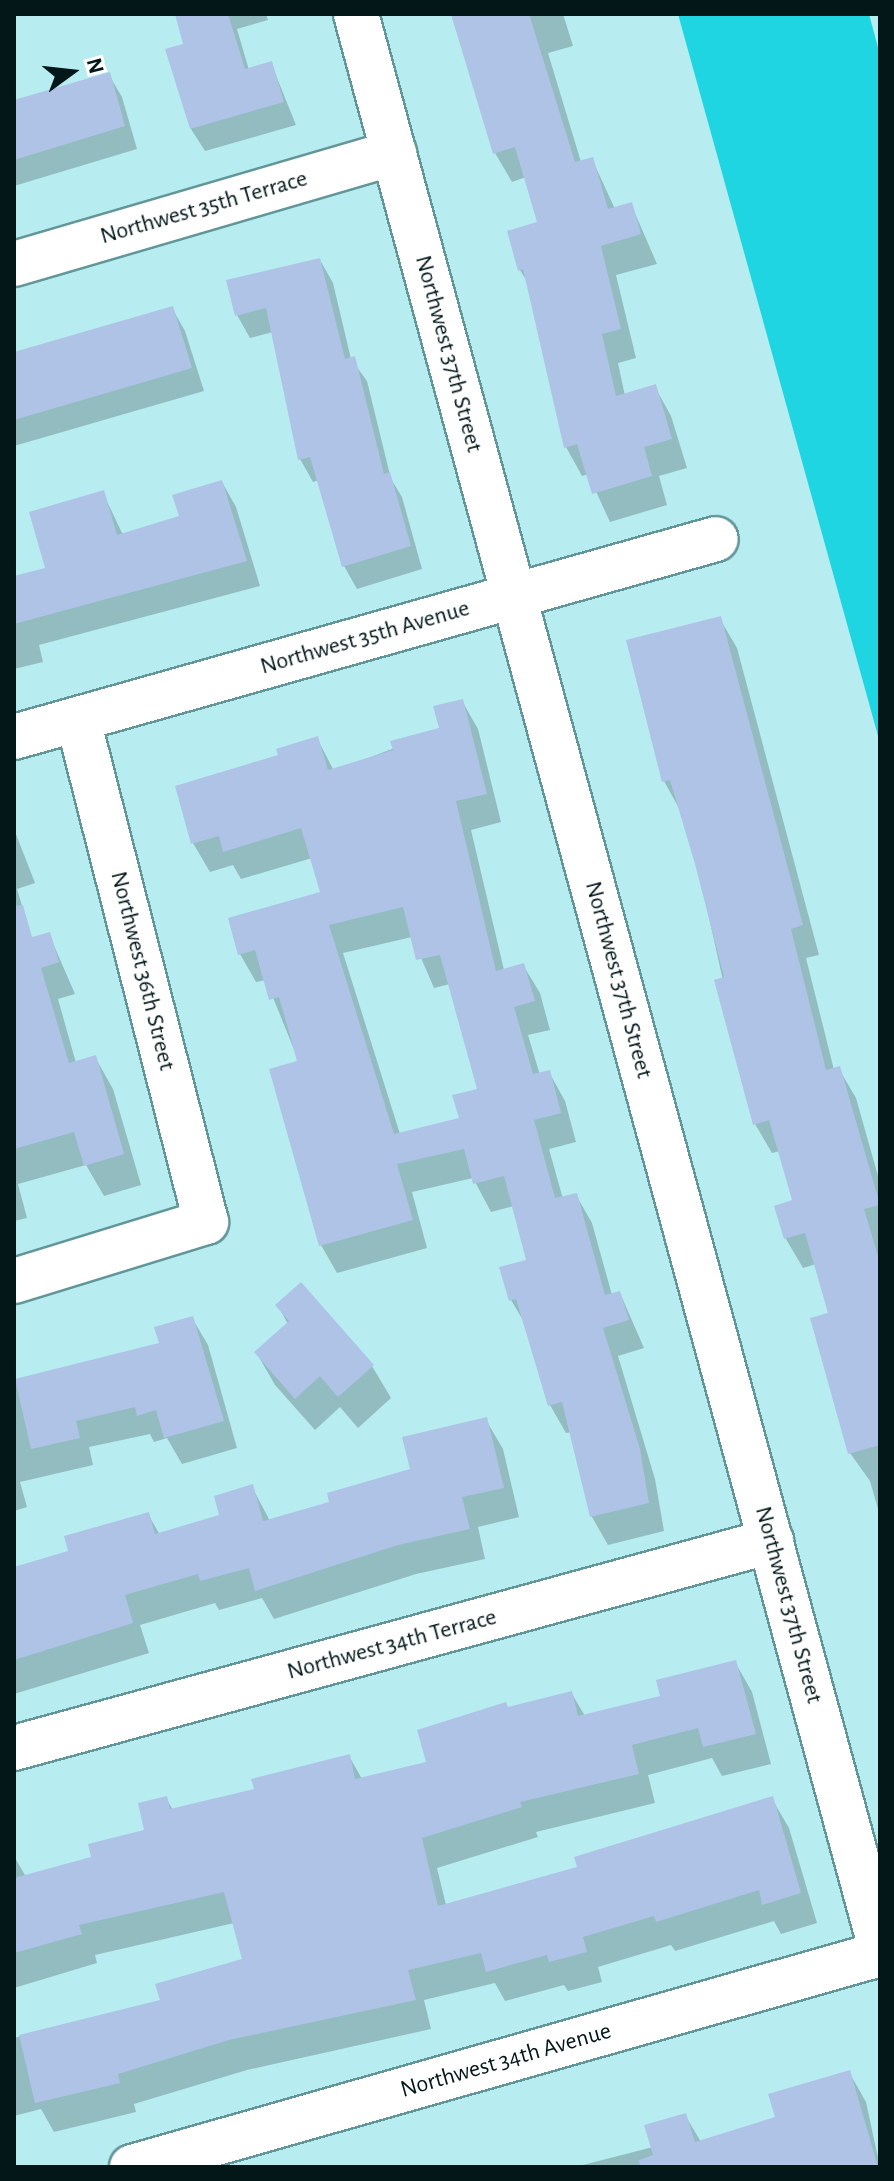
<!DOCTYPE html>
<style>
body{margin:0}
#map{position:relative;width:894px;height:2181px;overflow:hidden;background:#b7ecf0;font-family:"Alegreya Sans",sans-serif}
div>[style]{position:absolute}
.water>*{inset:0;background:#1ed5e1}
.shadow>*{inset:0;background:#0003}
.building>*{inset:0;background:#afc3e7}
.roads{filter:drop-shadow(2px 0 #639699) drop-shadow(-2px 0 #639699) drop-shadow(0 2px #639699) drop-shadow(0 -2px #639699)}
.minor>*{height:44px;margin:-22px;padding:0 22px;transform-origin:22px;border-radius:22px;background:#fff}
span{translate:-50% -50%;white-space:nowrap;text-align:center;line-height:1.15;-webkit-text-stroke:6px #fff;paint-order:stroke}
.street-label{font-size:24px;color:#031719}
.frame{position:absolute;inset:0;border:16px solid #031719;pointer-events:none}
.north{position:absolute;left:32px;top:32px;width:80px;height:80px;-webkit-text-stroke:6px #fff;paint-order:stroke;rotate:75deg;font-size:22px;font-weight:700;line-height:32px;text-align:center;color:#031719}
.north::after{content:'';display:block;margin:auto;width:28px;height:36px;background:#031719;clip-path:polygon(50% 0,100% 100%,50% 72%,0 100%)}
</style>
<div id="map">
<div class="water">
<div style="clip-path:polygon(678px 14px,869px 14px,880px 55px,880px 743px)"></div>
</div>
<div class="shadow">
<div style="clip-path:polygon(178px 14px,266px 14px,268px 20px,237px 29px,249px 70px,271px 63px,296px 125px,205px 151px,191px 129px,168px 51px,186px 45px)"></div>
<div style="clip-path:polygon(451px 14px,563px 14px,573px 46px,548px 53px,581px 162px,592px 159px,615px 209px,631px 204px,657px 264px,616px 275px,636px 358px,618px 363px,625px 396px,655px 387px,671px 416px,687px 468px,659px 476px,667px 505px,610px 522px,588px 474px,582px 476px,566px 447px,528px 283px,520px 270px,540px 223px,526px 177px,512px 182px,495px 153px)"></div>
<div style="clip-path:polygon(109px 75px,122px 97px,137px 149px,14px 186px,14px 103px)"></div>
<div style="clip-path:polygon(320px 260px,333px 283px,351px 359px,367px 381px,391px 479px,402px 497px,422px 569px,357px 589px,344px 566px,319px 480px,313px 482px,300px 459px,273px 332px,250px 338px,237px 315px)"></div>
<div style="clip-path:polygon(172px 308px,185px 331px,204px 391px,14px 446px,14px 355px)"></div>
<div style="clip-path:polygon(222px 482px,236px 507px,260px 586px,39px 645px,43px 662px,14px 669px,14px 578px,48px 570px,103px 493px,123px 535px,181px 517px)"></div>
<div style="clip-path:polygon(720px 619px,737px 648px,819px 955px,806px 958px,834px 1070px,839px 1069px,856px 1098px,880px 1183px,880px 1516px,870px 1481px,850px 1453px,813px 1319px,831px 1314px,816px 1264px,803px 1268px,786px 1239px,777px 1207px,795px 1202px,780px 1151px,772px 1153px,755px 1124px,697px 864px,680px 810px,664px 781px)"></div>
<div style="clip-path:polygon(evenodd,462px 701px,478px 729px,501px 822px,471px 830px,504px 970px,523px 965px,540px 993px,550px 1030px,528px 1035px,540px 1075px,549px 1072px,565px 1101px,576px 1142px,549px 1149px,563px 1199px,576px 1195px,592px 1223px,612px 1295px,620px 1293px,644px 1348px,618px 1356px,655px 1479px,664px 1531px,608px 1545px,592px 1517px,572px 1432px,566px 1433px,550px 1405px,527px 1327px,511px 1300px,528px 1261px,514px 1206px,491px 1212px,473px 1178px,412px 1192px,427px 1248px,337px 1273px,321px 1245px,299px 1062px,266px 980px,256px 982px,240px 954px,323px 894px,312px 858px,241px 879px,233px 865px,210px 872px,193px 843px,177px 788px,280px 756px,317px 738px,334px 771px,442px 730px,462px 701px,412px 937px,434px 988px,450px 984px,479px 1090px,461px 1120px,400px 1134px,343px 953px,412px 937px)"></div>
<div style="clip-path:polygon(14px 829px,35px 883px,17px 889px,32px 939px,49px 934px,75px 994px,58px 999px,76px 1063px,95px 1057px,113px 1089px,141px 1185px,104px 1196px,86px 1165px,18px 1184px,27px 1218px,14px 1221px)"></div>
<div style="clip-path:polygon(278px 1306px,372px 1366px,391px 1398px,358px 1428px,340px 1407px,315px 1430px,275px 1385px,256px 1352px,288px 1324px)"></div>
<div style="clip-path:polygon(192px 1318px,208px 1345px,237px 1448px,182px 1464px,167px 1438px,154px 1442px,150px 1434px,89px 1447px,93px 1465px,20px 1482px,27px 1507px,14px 1511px,14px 1381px,161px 1344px)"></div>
<div style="clip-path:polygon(486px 1420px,503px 1449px,519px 1517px,478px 1527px,485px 1559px,416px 1574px,274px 1619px,262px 1598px,219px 1610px,215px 1603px,140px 1625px,149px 1653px,14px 1694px,14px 1569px,71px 1552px,148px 1514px,160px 1535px,221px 1516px,252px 1487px,270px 1521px,332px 1504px,412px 1470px)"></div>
<div style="clip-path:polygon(735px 1662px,752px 1692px,771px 1764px,722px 1776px,712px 1758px,648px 1775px,655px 1803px,536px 1832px,538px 1837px,437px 1868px,446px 1905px,579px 1869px,772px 1799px,789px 1828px,817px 1923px,781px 1934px,774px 1921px,675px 1951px,671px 1945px,598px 1967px,602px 1982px,568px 1991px,564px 1985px,505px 2001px,495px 1983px,424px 2000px,431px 2029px,247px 2070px,134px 2104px,136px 2112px,54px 2132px,41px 2109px,14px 2116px,14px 2038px,162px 2002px,244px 1960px,234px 1923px,95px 1955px,97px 1963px,14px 1988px,14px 1856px,26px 1877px,93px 1858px,147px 1832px,166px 1798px,173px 1810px,256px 1791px,349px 1756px,362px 1779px,429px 1763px,508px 1709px,572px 1694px,585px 1716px,662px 1698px)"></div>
<div style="clip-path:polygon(849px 2072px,866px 2102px,880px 2167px,575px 2167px,653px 2147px,685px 2115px,701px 2142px,777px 2119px)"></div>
</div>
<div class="building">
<div style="clip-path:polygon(175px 14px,228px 14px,245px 69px,272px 61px,284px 102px,190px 129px,165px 49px,183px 44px)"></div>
<div style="clip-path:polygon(451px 14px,529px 14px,575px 162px,593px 157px,608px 209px,632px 202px,641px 234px,601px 246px,621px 329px,602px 334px,616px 396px,656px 384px,672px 439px,644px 447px,652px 476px,592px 494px,577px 444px,564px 448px,523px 269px,518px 271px,507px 231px,537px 222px,515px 147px,493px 154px)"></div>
<div style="clip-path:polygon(110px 72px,125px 126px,14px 160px,14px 100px)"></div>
<div style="clip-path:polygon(320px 258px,345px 359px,355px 356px,384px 474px,390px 472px,411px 546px,342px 567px,310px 457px,298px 460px,266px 308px,235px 316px,226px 280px)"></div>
<div style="clip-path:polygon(173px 306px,192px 368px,14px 420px,14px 352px)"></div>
<div style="clip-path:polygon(222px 480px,247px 561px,14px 624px,14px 576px,45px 568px,29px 512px,104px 490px,117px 535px,179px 516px,172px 495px)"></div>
<div style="clip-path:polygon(721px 616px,803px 925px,791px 929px,826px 1070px,840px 1066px,880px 1205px,864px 1209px,880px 1263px,880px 1445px,848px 1454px,810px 1318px,828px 1313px,805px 1233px,784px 1239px,774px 1206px,792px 1200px,769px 1120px,753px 1125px,714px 980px,724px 977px,695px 864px,670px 780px,662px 782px,626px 640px)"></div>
<div style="clip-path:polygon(evenodd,463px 699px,487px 794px,456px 801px,496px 971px,524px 963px,535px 1001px,514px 1007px,533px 1074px,550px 1070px,561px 1113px,534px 1120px,555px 1198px,577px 1193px,605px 1295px,620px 1291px,629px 1320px,603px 1328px,640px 1449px,649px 1503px,590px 1517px,562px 1402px,548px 1406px,516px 1299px,509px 1301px,499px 1267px,526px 1260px,504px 1176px,473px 1184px,464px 1149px,397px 1164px,413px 1220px,319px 1246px,269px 1069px,297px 1061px,279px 997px,269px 1000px,255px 950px,238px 955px,228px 918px,320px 892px,301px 828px,223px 852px,219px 836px,191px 844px,175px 786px,278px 755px,276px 749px,318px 736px,328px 770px,393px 750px,390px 741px,439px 728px,433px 706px,463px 699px,403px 907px,416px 960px,440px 955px,477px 1089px,452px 1095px,459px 1118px,394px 1134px,329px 925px,403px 907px)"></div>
<div style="clip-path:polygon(23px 905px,32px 937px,50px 932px,59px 962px,41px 968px,69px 1063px,96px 1055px,124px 1154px,84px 1166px,74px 1132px,14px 1149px,14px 906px)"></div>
<div style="clip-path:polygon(301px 1282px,374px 1365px,338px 1397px,320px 1376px,295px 1399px,254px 1352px,289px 1321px,275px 1305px)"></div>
<div style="clip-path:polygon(193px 1316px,224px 1421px,164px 1438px,156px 1410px,137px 1416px,135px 1407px,76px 1421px,80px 1438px,31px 1449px,15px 1379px,159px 1343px,154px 1327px)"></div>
<div style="clip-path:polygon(487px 1417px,504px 1488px,462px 1497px,470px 1529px,398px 1545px,255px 1591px,249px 1568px,200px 1581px,198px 1574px,125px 1595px,133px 1623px,14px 1660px,14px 1567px,68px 1551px,64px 1536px,149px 1512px,155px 1534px,219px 1515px,214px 1496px,253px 1484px,263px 1521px,329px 1502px,327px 1493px,410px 1469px,402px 1437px)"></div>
<div style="clip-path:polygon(736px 1660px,756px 1734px,703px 1747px,698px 1728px,632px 1745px,639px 1774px,520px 1802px,522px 1807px,422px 1838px,438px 1906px,577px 1867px,574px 1857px,773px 1796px,801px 1893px,762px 1905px,759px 1890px,656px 1922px,654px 1916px,583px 1937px,587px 1952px,549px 1962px,547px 1955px,486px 1972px,481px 1953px,408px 1970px,416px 2000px,229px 2040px,118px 2074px,120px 2083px,35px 2103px,19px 2035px,160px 2000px,155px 1984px,242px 1959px,224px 1892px,79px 1925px,82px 1934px,14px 1953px,14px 1878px,91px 1857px,88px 1844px,144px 1830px,138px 1803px,167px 1796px,170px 1809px,254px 1789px,251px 1779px,350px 1754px,355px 1779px,426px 1762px,417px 1730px,506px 1702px,508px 1707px,572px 1691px,578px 1716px,660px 1696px,656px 1680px)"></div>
<div style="clip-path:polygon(850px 2070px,878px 2167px,640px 2167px,639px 2160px,653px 2155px,644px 2125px,686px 2113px,695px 2142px,775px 2117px,768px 2094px)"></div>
</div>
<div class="roads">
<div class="minor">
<div style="left:356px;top:14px;width:2001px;rotate:74.82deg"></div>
<div style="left:14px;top:264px;width:396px;rotate:-16.3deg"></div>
<div style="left:14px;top:737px;width:729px;rotate:-15.75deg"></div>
<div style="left:14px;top:1281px;width:201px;rotate:-17.1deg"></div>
<div style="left:206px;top:1222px;width:518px;rotate:-104.3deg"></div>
<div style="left:14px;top:1748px;width:785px;rotate:-15.29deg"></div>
<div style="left:132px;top:2167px;width:778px;rotate:-15.89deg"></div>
</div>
</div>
<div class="street-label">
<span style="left:204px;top:208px;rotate:-16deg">Northwest 35th Terrace</span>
<span style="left:448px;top:354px;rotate:75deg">Northwest 37th Street</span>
<span style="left:365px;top:638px;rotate:-16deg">Northwest 35th Avenue</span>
<span style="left:142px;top:971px;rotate:76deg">Northwest 36th Street</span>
<span style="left:618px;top:980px;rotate:75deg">Northwest 37th Street</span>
<span style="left:788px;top:1605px;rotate:75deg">Northwest 37th Street</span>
<span style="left:392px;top:1645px;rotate:-15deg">Northwest 34th Terrace</span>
<span style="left:506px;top:2061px;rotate:-16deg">Northwest 34th Avenue</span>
</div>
<div class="frame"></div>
<div class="north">N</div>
</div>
